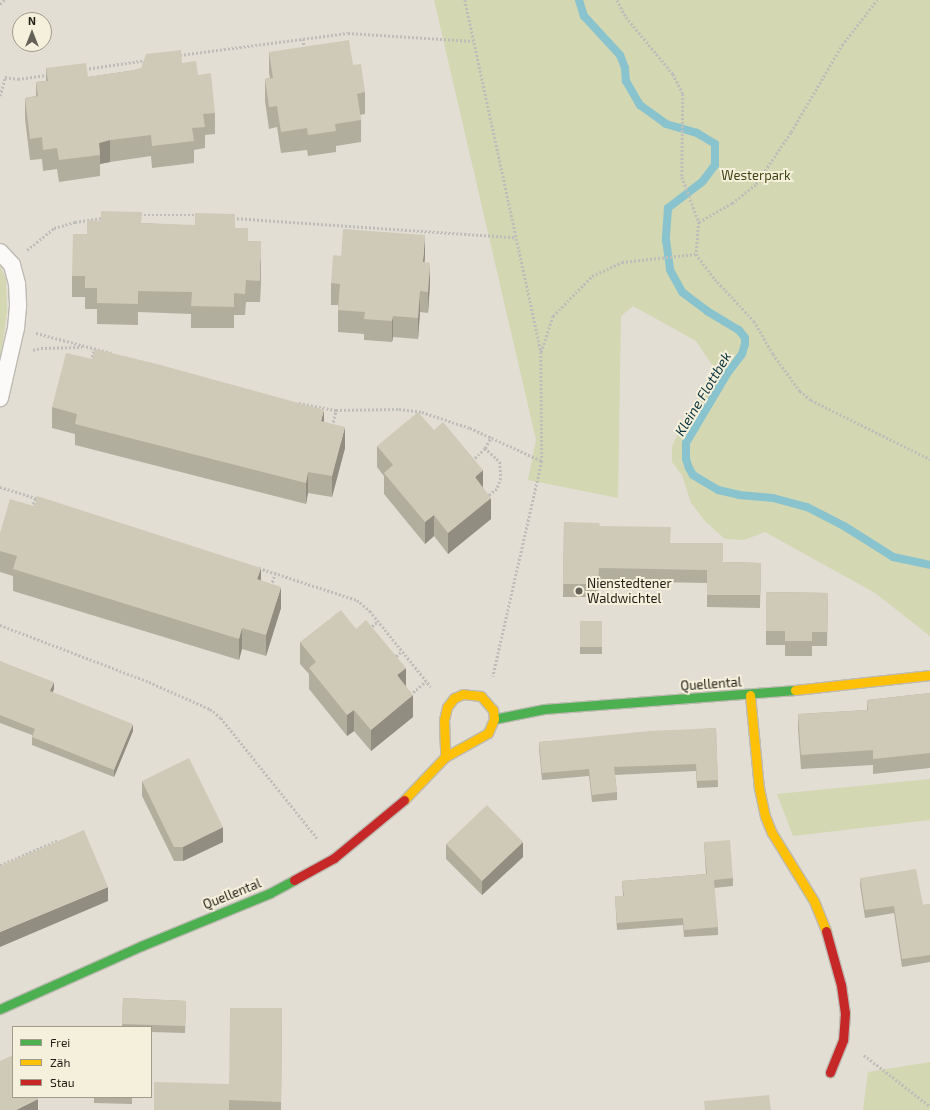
<!DOCTYPE html>
<meta charset="utf-8">
<style>
body{margin:0}
#map{position:relative;width:930px;height:1110px;overflow:hidden;background:#e2ded4;font-family:"Exo 2",sans-serif}
div>[style]{position:absolute}
.green>*{inset:0;background:#d3d7b2}
.stream>*{height:8px;margin:-4px;padding:0 4px;transform-origin:4px;border-radius:4px;background:#89c3ce}
.path>*{height:2.5px;margin-top:-1.25px;transform-origin:0;background:repeating-linear-gradient(90deg,#bebdba 0 2px,transparent 0 4px)}
.roads{filter:drop-shadow(1px 0 #bdbab2) drop-shadow(-1px 0 #bdbab2) drop-shadow(0 1px #bdbab2) drop-shadow(0 -1px #bdbab2)}
.lane>*{height:16px;margin:-8px;padding:0 8px;transform-origin:8px;border-radius:8px;background:#fbfaf9}
.fast>*{height:9px;margin:-4.5px;padding:0 4.5px;transform-origin:4.5px;border-radius:4.5px;background:#4caf50}
.slow>*{height:9px;margin:-4.5px;padding:0 4.5px;transform-origin:4.5px;border-radius:4.5px;background:#ffc107}
.jam>*{height:9px;margin:-4.5px;padding:0 4.5px;transform-origin:4.5px;border-radius:4.5px;background:#c62828}
.wall>*{inset:0;background:#b2ae9e}
.shaded-wall>*{inset:0;background:#918d81}
.building>*{inset:0;background:#cfcab8}
.dots>*{width:11px;height:11px;translate:-50% -50%;box-sizing:border-box;border:2px solid #f5f0db;border-radius:50%}
span{translate:-50% -50%;white-space:nowrap;text-align:center;line-height:1.15;-webkit-text-stroke:4px #f5f0db;paint-order:stroke}
.park-label{font-size:13px;color:#3f4514}
.poi-label{font-size:13px;color:#201e16}
.left{translate:0 -50%;text-align:left}
.street-label{font-size:13px;color:#201e16}
.water-label{font-size:14px;color:#0b353e;font-style:italic}
.legend{position:absolute;left:12px;top:1026px;width:140px;height:72px;box-sizing:border-box;background:#f5f0db;border:1px solid #a09c8c;margin:0;padding:5px 7px;list-style:none;font-size:12px;color:#201e16}
.legend li{display:flex;align-items:center;gap:8px;height:20px}
.legend b{width:20px;border:1px solid #a09c8c}
.north{position:absolute;left:12px;top:12px;width:40px;height:40px;box-sizing:border-box;background:#f5f0db;border:1px solid #a09c8c;border-radius:50%;rotate:0deg;font-size:11px;font-weight:700;line-height:16px;text-align:center;color:#201e16}
.north::after{content:'';display:block;margin:auto;width:14px;height:18px;background:#646158;clip-path:polygon(50% 0,100% 100%,50% 72%,0 100%)}
</style>
<div id="map">
<div class="green">
<div style="clip-path:polygon(434px 0,930px 0,930px 636px,875px 593px,765px 532px,744px 540px,725px 539px,706px 522px,691px 503px,682px 475px,672px 462px,672px 447px,685px 416px,700px 401px,715px 379px,715px 369px,696px 341px,633px 306px,621px 316px,618px 498px,528px 480px,536px 440px)"></div>
<div style="clip-path:polygon(0 266px,6px 279px,7px 311px,0 362px)"></div>
<div style="clip-path:polygon(930px 779px,930px 820px,793px 836px,777px 794px)"></div>
<div style="clip-path:polygon(930px 1062px,930px 1110px,863px 1110px,868px 1072px)"></div>
</div>
<div class="stream">
<div style="left:579px;top:0;width:17px;rotate:73deg"></div>
<div style="left:584px;top:16px;width:53px;rotate:47.3deg"></div>
<div style="left:620px;top:55px;width:14px;rotate:69deg"></div>
<div style="left:625px;top:68px;width:13px;rotate:86deg"></div>
<div style="left:626px;top:81px;width:28px;rotate:60deg"></div>
<div style="left:640px;top:105px;width:32px;rotate:36deg"></div>
<div style="left:666px;top:124px;width:32px;rotate:16deg"></div>
<div style="left:697px;top:133px;width:21px;rotate:31deg"></div>
<div style="left:715px;top:144px;width:21px;rotate:90deg"></div>
<div style="left:715px;top:165px;width:21px;rotate:127deg"></div>
<div style="left:702px;top:182px;width:43px;rotate:142.6deg"></div>
<div style="left:668px;top:208px;width:32px;rotate:94deg"></div>
<div style="left:666px;top:240px;width:30px;rotate:82deg"></div>
<div style="left:670px;top:270px;width:25px;rotate:61deg"></div>
<div style="left:682px;top:292px;width:31px;rotate:37deg"></div>
<div style="left:707px;top:311px;width:37px;rotate:31deg"></div>
<div style="left:739px;top:330px;width:10px;rotate:53deg"></div>
<div style="left:745px;top:338px;width:6px;rotate:90deg"></div>
<div style="left:745px;top:344px;width:10px;rotate:107deg"></div>
<div style="left:742px;top:354px;width:25px;rotate:127deg"></div>
<div style="left:727px;top:374px;width:80px;rotate:120.7deg"></div>
<div style="left:686px;top:443px;width:16px;rotate:90deg"></div>
<div style="left:686px;top:459px;width:9px;rotate:72deg"></div>
<div style="left:689px;top:468px;width:8px;rotate:60deg"></div>
<div style="left:693px;top:475px;width:29px;rotate:31deg"></div>
<div style="left:718px;top:490px;width:22px;rotate:13deg"></div>
<div style="left:739px;top:495px;width:34px;rotate:5deg"></div>
<div style="left:773px;top:498px;width:35px;rotate:15deg"></div>
<div style="left:807px;top:507px;width:42px;rotate:27.2deg"></div>
<div style="left:844px;top:526px;width:58px;rotate:32.3deg"></div>
<div style="left:893px;top:557px;width:38px;rotate:12deg"></div>
</div>
<div class="path">
<div style="left:465px;top:0;width:360px;rotate:77.8deg"></div>
<div style="left:541px;top:352px;width:109px;rotate:89.5deg"></div>
<div style="left:542px;top:461px;width:221px;rotate:102.8deg"></div>
<div style="left:617px;top:0;width:19px;rotate:62deg"></div>
<div style="left:626px;top:17px;width:74px;rotate:50.5deg"></div>
<div style="left:673px;top:74px;width:22px;rotate:63deg"></div>
<div style="left:683px;top:94px;width:83px;rotate:90.7deg"></div>
<div style="left:682px;top:177px;width:48px;rotate:69.3deg"></div>
<div style="left:699px;top:222px;width:32px;rotate:95deg"></div>
<div style="left:696px;top:254px;width:31px;rotate:53deg"></div>
<div style="left:715px;top:279px;width:57px;rotate:47.1deg"></div>
<div style="left:754px;top:321px;width:38px;rotate:60deg"></div>
<div style="left:773px;top:354px;width:46px;rotate:53.9deg"></div>
<div style="left:800px;top:391px;width:14px;rotate:39deg"></div>
<div style="left:811px;top:400px;width:133px;rotate:26.4deg"></div>
<div style="left:0;top:4px;width:6px;rotate:-45deg"></div>
<div style="left:303px;top:39px;width:10px;rotate:79deg"></div>
<div style="left:180px;top:55px;width:169px;rotate:-7.5deg"></div>
<div style="left:348px;top:33px;width:125px;rotate:3.7deg"></div>
<div style="left:85px;top:69px;width:63px;rotate:-8.3deg"></div>
<div style="left:0;top:96px;width:20px;rotate:-75deg"></div>
<div style="left:5px;top:77px;width:13px;rotate:9deg"></div>
<div style="left:18px;top:79px;width:30px;rotate:-8deg"></div>
<div style="left:140px;top:215px;width:56px"></div>
<div style="left:233px;top:218px;width:282px;rotate:3.9deg"></div>
<div style="left:699px;top:222px;width:38px;rotate:-30deg"></div>
<div style="left:732px;top:203px;width:31px;rotate:-38deg"></div>
<div style="left:756px;top:184px;width:63px;rotate:-56.1deg"></div>
<div style="left:791px;top:132px;width:101px;rotate:-59.6deg"></div>
<div style="left:842px;top:45px;width:57px;rotate:-52.1deg"></div>
<div style="left:27px;top:250px;width:35px;rotate:-39deg"></div>
<div style="left:54px;top:228px;width:22px;rotate:-16deg"></div>
<div style="left:75px;top:222px;width:28px;rotate:-8deg"></div>
<div style="left:36px;top:333px;width:78px;rotate:14.9deg"></div>
<div style="left:33px;top:350px;width:8px;rotate:-14deg"></div>
<div style="left:41px;top:348px;width:41px;rotate:-1.4deg"></div>
<div style="left:541px;top:352px;width:38px;rotate:-72deg"></div>
<div style="left:553px;top:316px;width:56px;rotate:-45.7deg"></div>
<div style="left:592px;top:276px;width:33px;rotate:-25deg"></div>
<div style="left:622px;top:262px;width:74px;rotate:-6.2deg"></div>
<div style="left:91px;top:361px;width:12px;rotate:-76deg"></div>
<div style="left:299px;top:403px;width:38px;rotate:11deg"></div>
<div style="left:336px;top:410px;width:63px;rotate:-0.9deg"></div>
<div style="left:399px;top:409px;width:23px;rotate:7deg"></div>
<div style="left:422px;top:412px;width:51px;rotate:18.4deg"></div>
<div style="left:470px;top:428px;width:79px;rotate:24.6deg"></div>
<div style="left:332px;top:426px;width:16px;rotate:-76deg"></div>
<div style="left:485px;top:448px;width:21px;rotate:43deg"></div>
<div style="left:500px;top:462px;width:16px;rotate:86deg"></div>
<div style="left:501px;top:478px;width:12px;rotate:110deg"></div>
<div style="left:497px;top:489px;width:13px;rotate:141deg"></div>
<div style="left:472px;top:461px;width:18px;rotate:-45deg"></div>
<div style="left:485px;top:448px;width:13px;rotate:-61deg"></div>
<div style="left:0;top:487px;width:41px;rotate:17.1deg"></div>
<div style="left:32px;top:508px;width:10px;rotate:-73deg"></div>
<div style="left:259px;top:568px;width:103px;rotate:18.1deg"></div>
<div style="left:357px;top:600px;width:17px;rotate:40deg"></div>
<div style="left:370px;top:611px;width:97px;rotate:51.2deg"></div>
<div style="left:271px;top:586px;width:14px;rotate:-73deg"></div>
<div style="left:0;top:625px;width:160px;rotate:20.9deg"></div>
<div style="left:149px;top:682px;width:67px;rotate:23.9deg"></div>
<div style="left:210px;top:709px;width:14px;rotate:39deg"></div>
<div style="left:221px;top:718px;width:155px;rotate:51.3deg"></div>
<div style="left:369px;top:629px;width:12px;rotate:-42deg"></div>
<div style="left:393px;top:659px;width:12px;rotate:-42deg"></div>
<div style="left:410px;top:695px;width:21px;rotate:-41deg"></div>
<div style="left:0;top:865px;width:63px;rotate:-23.3deg"></div>
<div style="left:864px;top:1055px;width:83px;rotate:37.7deg"></div>
</div>
<div class="roads">
<div class="lane">
<div style="left:0;top:252px;width:18px;rotate:47deg"></div>
<div style="left:12px;top:265px;width:20px;rotate:75deg"></div>
<div style="left:17px;top:284px;width:22px;rotate:87deg"></div>
<div style="left:18px;top:306px;width:22px;rotate:95deg"></div>
<div style="left:16px;top:328px;width:72px;rotate:102.9deg"></div>
</div>
<div class="fast">
<div style="left:494px;top:719px;width:51px;rotate:-11.3deg"></div>
<div style="left:544px;top:709px;width:252px;rotate:-4.3deg"></div>
<div style="left:0;top:1009px;width:154px;rotate:-24.1deg"></div>
<div style="left:141px;top:946px;width:139px;rotate:-22.3deg"></div>
<div style="left:270px;top:893px;width:27px;rotate:-28deg"></div>
</div>
<div class="slow">
<div style="left:795px;top:690px;width:136px;rotate:-6.3deg"></div>
<div style="left:750px;top:695px;width:93px;rotate:84.5deg"></div>
<div style="left:759px;top:788px;width:29px;rotate:78deg"></div>
<div style="left:765px;top:816px;width:18px;rotate:68deg"></div>
<div style="left:772px;top:833px;width:80px;rotate:58.3deg"></div>
<div style="left:814px;top:901px;width:32px;rotate:68deg"></div>
<div style="left:404px;top:800px;width:59px;rotate:-46.4deg"></div>
<div style="left:445px;top:757px;width:49px;rotate:-29.2deg"></div>
<div style="left:488px;top:733px;width:15px;rotate:-67deg"></div>
<div style="left:494px;top:719px;width:9px;rotate:-96deg"></div>
<div style="left:493px;top:710px;width:18px;rotate:-131deg"></div>
<div style="left:481px;top:696px;width:18px;rotate:-174deg"></div>
<div style="left:463px;top:694px;width:10px;rotate:156deg"></div>
<div style="left:454px;top:698px;width:11px;rotate:128deg"></div>
<div style="left:447px;top:707px;width:13px;rotate:103deg"></div>
<div style="left:444px;top:720px;width:37px;rotate:88deg"></div>
</div>
<div class="jam">
<div style="left:294px;top:880px;width:46px;rotate:-28.8deg"></div>
<div style="left:334px;top:858px;width:91px;rotate:-39.6deg"></div>
<div style="left:826px;top:931px;width:56px;rotate:74.5deg"></div>
<div style="left:841px;top:985px;width:28px;rotate:82deg"></div>
<div style="left:845px;top:1013px;width:27px;rotate:94deg"></div>
<div style="left:843px;top:1040px;width:35px;rotate:112deg"></div>
</div>
</div>
<div class="wall">
<div style="clip-path:polygon(269px 52px,353px 65px,365px 92px,365px 114px,360px 115px,361px 120px,361px 142px,336px 146px,336px 152px,308px 156px,307px 150px,281px 153px,277px 127px,269px 129px,265px 101px,265px 79px,270px 78px,269px 73px)"></div>
<div style="clip-path:polygon(182px 63px,198px 75px,215px 113px,215px 134px,205px 135px,205px 148px,194px 150px,194px 163px,152px 168px,151px 156px,110px 162px,100px 164px,100px 176px,59px 182px,57px 169px,43px 171px,42px 159px,30px 160px,25px 119px,25px 98px,36px 96px,36px 82px,46px 81px,46px 68px,88px 77px,129px 71px)"></div>
<div style="clip-path:polygon(142px 223px,235px 228px,248px 241px,261px 262px,260px 302px,246px 302px,245px 315px,234px 315px,234px 328px,191px 328px,191px 314px,138px 312px,138px 325px,97px 324px,97px 309px,85px 309px,85px 297px,72px 297px,72px 276px,87px 234px)"></div>
<div style="clip-path:polygon(341px 256px,425px 256px,424px 262px,430px 284px,428px 313px,420px 312px,418px 339px,393px 337px,392px 342px,364px 340px,364px 334px,338px 332px,338px 305px,331px 305px,331px 283px)"></div>
<div style="clip-path:polygon(52px 407px,324px 422px,345px 448px,332px 497px,308px 493px,306px 504px,75px 445px,75px 434px,52px 428px)"></div>
<div style="clip-path:polygon(377px 446px,483px 487px,491px 519px,448px 554px,434px 536px,425px 544px,384px 494px,384px 476px,377px 467px)"></div>
<div style="clip-path:polygon(564px 522px,600px 526px,671px 543px,723px 562px,761px 563px,760px 608px,707px 607px,707px 583px,599px 581px,598px 597px,563px 597px)"></div>
<div style="clip-path:polygon(0 533px,261px 580px,281px 608px,266px 656px,242px 649px,239px 660px,13px 591px,13px 576px,0 572px)"></div>
<div style="clip-path:polygon(766px 592px,828px 593px,827px 646px,812px 646px,812px 656px,785px 656px,785px 645px,766px 645px)"></div>
<div style="clip-path:polygon(580px 621px,602px 621px,602px 654px,580px 654px)"></div>
<div style="clip-path:polygon(356px 629px,406px 686px,413px 717px,371px 751px,354px 731px,347px 736px,309px 689px,309px 674px,300px 664px,300px 642px)"></div>
<div style="clip-path:polygon(0 661px,54px 689px,52px 692px,133px 731px,114px 777px,32px 745px,32px 735px,0 723px)"></div>
<div style="clip-path:polygon(930px 693px,930px 768px,873px 774px,873px 765px,801px 769px,798px 729px,798px 714px,867px 710px,867px 700px)"></div>
<div style="clip-path:polygon(716px 728px,718px 787px,697px 788px,696px 771px,615px 775px,617px 792px,617px 800px,592px 802px,589px 776px,542px 780px,539px 749px,539px 742px)"></div>
<div style="clip-path:polygon(142px 781px,223px 842px,183px 861px,174px 861px,142px 796px)"></div>
<div style="clip-path:polygon(704px 842px,733px 878px,733px 886px,714px 888px,718px 927px,718px 935px,684px 937px,683px 925px,617px 930px,615px 896px,623px 896px,622px 881px,706px 874px)"></div>
<div style="clip-path:polygon(446px 844px,523px 857px,482px 895px,446px 859px)"></div>
<div style="clip-path:polygon(860px 878px,923px 905px,930px 904px,930px 962px,902px 967px,894px 913px,865px 918px,860px 885px)"></div>
<div style="clip-path:polygon(123px 998px,186px 1001px,185px 1033px,151px 1032px,151px 1027px,122px 1027px)"></div>
<div style="clip-path:polygon(282px 1008px,281px 1110px,154px 1110px,229px 1084px)"></div>
<div style="clip-path:polygon(94px 1097px,132px 1097px,132px 1104px,94px 1103px)"></div>
</div>
<div class="shaded-wall">
<div style="clip-path:polygon(110px 140px,110px 162px,100px 164px,100px 155px,99px 143px)"></div>
<div style="clip-path:polygon(425px 235px,425px 256px,423px 283px,423px 262px)"></div>
<div style="clip-path:polygon(261px 241px,261px 262px,260px 302px,260px 281px)"></div>
<div style="clip-path:polygon(430px 263px,430px 284px,428px 313px,428px 292px)"></div>
<div style="clip-path:polygon(420px 291px,420px 312px,418px 339px,418px 318px)"></div>
<div style="clip-path:polygon(393px 316px,393px 337px,392px 342px,392px 321px)"></div>
<div style="clip-path:polygon(324px 410px,324px 431px,321px 421px)"></div>
<div style="clip-path:polygon(345px 427px,345px 448px,332px 497px,332px 476px)"></div>
<div style="clip-path:polygon(483px 470px,483px 492px,475px 477px)"></div>
<div style="clip-path:polygon(308px 472px,308px 493px,306px 504px,306px 483px)"></div>
<div style="clip-path:polygon(491px 498px,491px 519px,448px 554px,448px 533px)"></div>
<div style="clip-path:polygon(434px 515px,434px 536px,425px 544px,425px 522px)"></div>
<div style="clip-path:polygon(261px 568px,261px 589px,257px 579px)"></div>
<div style="clip-path:polygon(281px 587px,281px 608px,266px 656px,266px 635px)"></div>
<div style="clip-path:polygon(242px 628px,242px 649px,239px 660px,239px 639px)"></div>
<div style="clip-path:polygon(406px 668px,406px 689px,397px 675px)"></div>
<div style="clip-path:polygon(54px 682px,54px 689px,50px 699px,50px 691px)"></div>
<div style="clip-path:polygon(413px 695px,413px 717px,371px 751px,371px 730px)"></div>
<div style="clip-path:polygon(354px 710px,354px 731px,347px 736px,347px 715px)"></div>
<div style="clip-path:polygon(133px 724px,133px 731px,114px 777px,114px 770px)"></div>
<div style="clip-path:polygon(223px 827px,223px 842px,183px 861px,183px 847px)"></div>
<div style="clip-path:polygon(523px 842px,523px 857px,482px 895px,482px 881px)"></div>
<div style="clip-path:polygon(108px 887px,108px 901px,0 947px,0 932px)"></div>
<div style="clip-path:polygon(38px 1099px,38px 1110px,16px 1110px)"></div>
</div>
<div class="building">
<div style="clip-path:polygon(349px 40px,353px 65px,361px 64px,365px 92px,357px 94px,361px 120px,335px 124px,336px 131px,308px 135px,307px 128px,281px 132px,277px 106px,269px 107px,265px 79px,273px 78px,269px 52px)"></div>
<div style="clip-path:polygon(181px 50px,182px 63px,196px 61px,198px 75px,211px 73px,215px 113px,203px 114px,205px 127px,192px 128px,194px 141px,152px 146px,151px 135px,110px 140px,99px 143px,100px 155px,59px 160px,57px 148px,43px 150px,42px 137px,30px 139px,25px 98px,38px 96px,36px 82px,48px 81px,46px 68px,86px 63px,88px 77px,129px 71px,141px 68px,146px 54px)"></div>
<div style="clip-path:polygon(101px 211px,142px 212px,141px 223px,195px 225px,195px 213px,235px 214px,235px 228px,248px 228px,248px 241px,261px 241px,260px 281px,246px 280px,245px 294px,234px 293px,234px 307px,191px 306px,192px 292px,138px 291px,138px 304px,97px 303px,97px 288px,85px 288px,85px 276px,72px 276px,73px 234px,87px 234px,87px 220px,101px 221px)"></div>
<div style="clip-path:polygon(343px 229px,425px 235px,423px 262px,430px 263px,428px 292px,420px 291px,418px 318px,393px 316px,392px 321px,364px 319px,365px 312px,338px 310px,340px 284px,331px 283px,333px 255px,341px 256px)"></div>
<div style="clip-path:polygon(95px 349px,157px 364px,324px 410px,321px 421px,345px 427px,332px 476px,308px 472px,306px 483px,75px 424px,77px 414px,52px 407px,66px 353px,92px 359px)"></div>
<div style="clip-path:polygon(418px 412px,434px 430px,443px 422px,483px 470px,475px 477px,491px 498px,448px 533px,434px 515px,425px 522px,384px 473px,393px 465px,377px 446px)"></div>
<div style="clip-path:polygon(37px 496px,261px 568px,257px 579px,281px 587px,266px 635px,242px 628px,239px 639px,13px 569px,17px 556px,0 551px,0 533px,10px 499px,34px 506px)"></div>
<div style="clip-path:polygon(564px 522px,600px 523px,599px 526px,671px 527px,670px 543px,723px 543px,723px 562px,761px 563px,760px 595px,707px 595px,707px 570px,599px 568px,598px 584px,563px 584px)"></div>
<div style="clip-path:polygon(766px 592px,828px 593px,827px 632px,812px 632px,812px 641px,785px 641px,785px 631px,766px 631px)"></div>
<div style="clip-path:polygon(341px 610px,356px 629px,366px 620px,406px 668px,397px 675px,413px 695px,371px 730px,354px 710px,347px 715px,309px 668px,316px 662px,300px 642px)"></div>
<div style="clip-path:polygon(580px 621px,602px 621px,602px 647px,580px 647px)"></div>
<div style="clip-path:polygon(0 661px,54px 682px,50px 691px,133px 724px,114px 770px,32px 737px,35px 729px,0 715px)"></div>
<div style="clip-path:polygon(930px 693px,930px 753px,873px 759px,873px 750px,801px 755px,798px 714px,868px 710px,867px 700px)"></div>
<div style="clip-path:polygon(716px 728px,718px 780px,697px 781px,696px 764px,614px 767px,617px 792px,592px 795px,589px 769px,542px 773px,539px 742px,649px 731px)"></div>
<div style="clip-path:polygon(189px 758px,223px 827px,183px 847px,174px 847px,142px 781px)"></div>
<div style="clip-path:polygon(487px 805px,523px 842px,482px 881px,446px 844px)"></div>
<div style="clip-path:polygon(84px 830px,108px 887px,0 932px,0 866px)"></div>
<div style="clip-path:polygon(730px 840px,733px 878px,714px 880px,718px 927px,684px 930px,683px 918px,617px 923px,615px 896px,624px 896px,622px 881px,707px 874px,704px 842px)"></div>
<div style="clip-path:polygon(916px 869px,923px 905px,930px 904px,930px 955px,902px 959px,894px 906px,865px 910px,860px 878px)"></div>
<div style="clip-path:polygon(123px 998px,186px 1001px,185px 1026px,122px 1024px)"></div>
<div style="clip-path:polygon(230px 1008px,282px 1008px,281px 1102px,229px 1100px,229px 1110px,154px 1110px,154px 1082px,229px 1084px)"></div>
<div style="clip-path:polygon(13px 1055px,13px 1097px,37px 1097px,38px 1099px,16px 1110px,0 1110px,0 1061px)"></div>
<div style="clip-path:polygon(769px 1095px,771px 1110px,705px 1110px,704px 1101px)"></div>
</div>
<div class="dots">
<div style="left:579px;top:591px;background:#646158"></div>
</div>
<div class="park-label">
<span style="left:756px;top:175px">Westerpark</span>
</div>
<div class="poi-label">
<span class="left" style="left:587px;top:591px">Nienstedtener<br>Waldwichtel</span>
</div>
<div class="street-label">
<span style="left:711px;top:684px;rotate:-4deg">Quellental</span>
<span style="left:232px;top:894px;rotate:-22deg">Quellental</span>
</div>
<div class="water-label">
<span style="left:703px;top:394px;rotate:-59deg">Kleine Flottbek</span>
</div>
<ul class="legend">
<li><b style="height:5px;background:#4caf50"></b>Frei</li>
<li><b style="height:5px;background:#ffc107"></b>Zäh</li>
<li><b style="height:5px;background:#c62828"></b>Stau</li>
</ul>
<div class="north">N</div>
</div>
